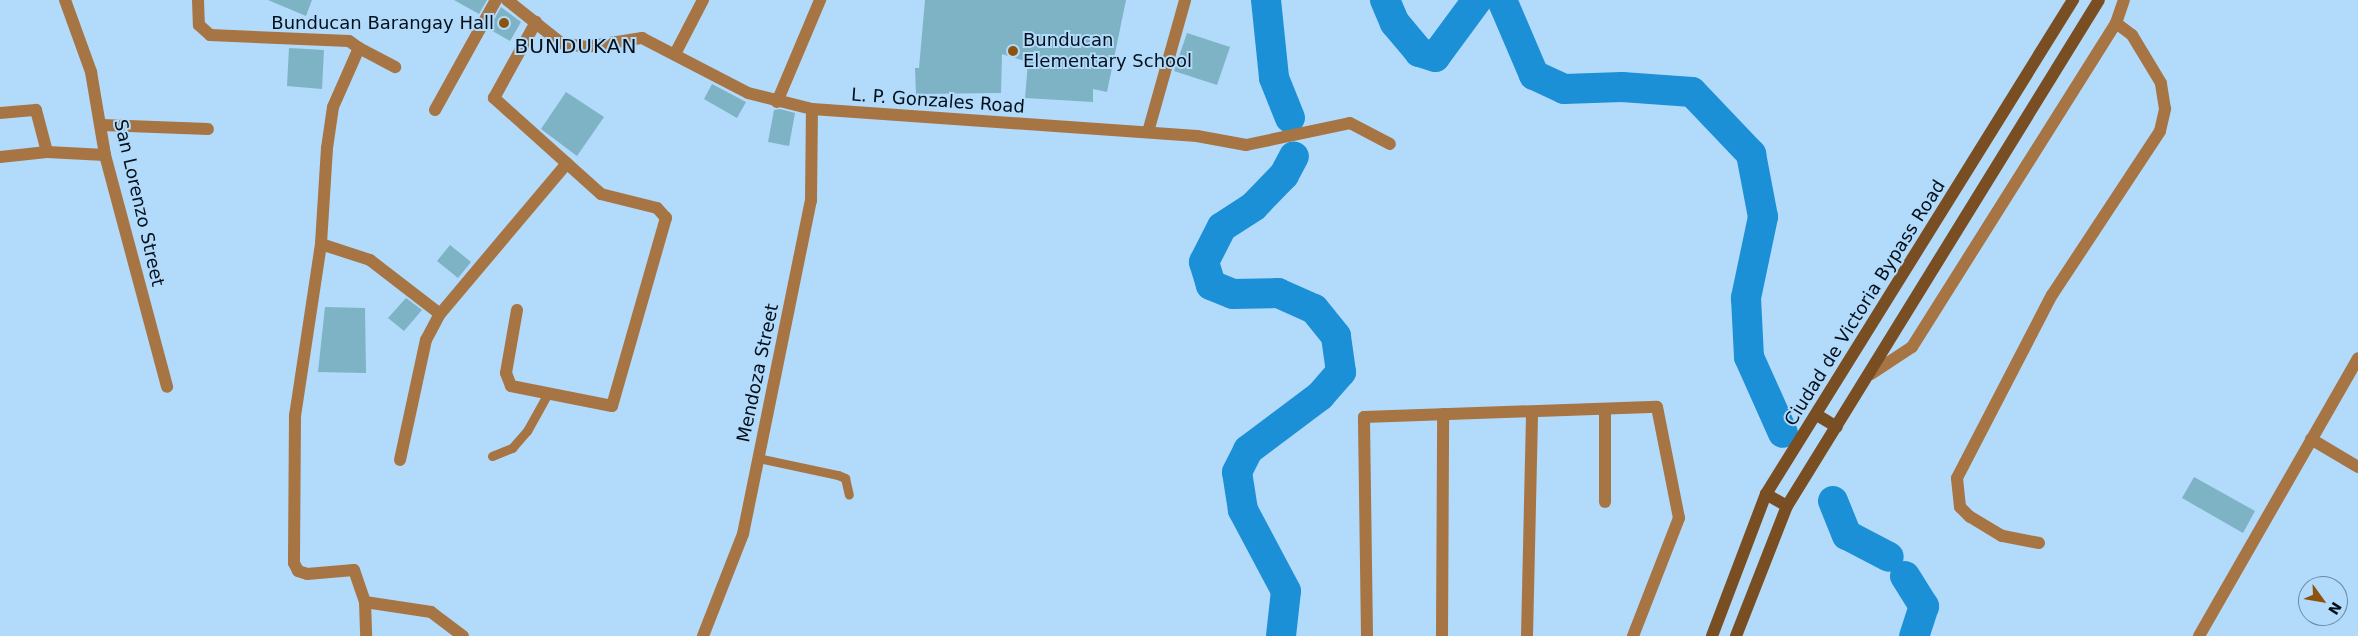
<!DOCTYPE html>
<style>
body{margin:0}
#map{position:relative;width:2358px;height:636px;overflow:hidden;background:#b2dafa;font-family:"DejaVu Sans",sans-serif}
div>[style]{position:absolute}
.river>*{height:30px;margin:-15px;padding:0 15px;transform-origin:15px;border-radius:15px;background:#1c90d7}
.building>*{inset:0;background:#7eb2c5}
.service>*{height:9px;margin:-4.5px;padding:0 4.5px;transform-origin:4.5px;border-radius:4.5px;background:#a77444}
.minor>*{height:12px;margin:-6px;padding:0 6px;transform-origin:6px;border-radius:6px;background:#a77444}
.secondary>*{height:12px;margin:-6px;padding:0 6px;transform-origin:6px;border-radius:6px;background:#7a4e23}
.dots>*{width:14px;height:14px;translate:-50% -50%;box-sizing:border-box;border:2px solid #b2dafa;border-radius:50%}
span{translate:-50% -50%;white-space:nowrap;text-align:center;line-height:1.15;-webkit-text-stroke:4px #b2dafa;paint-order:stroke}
.poi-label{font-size:18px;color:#03101b}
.right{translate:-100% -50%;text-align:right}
.left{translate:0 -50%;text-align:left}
.street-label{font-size:18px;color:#03101b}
.quarter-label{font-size:20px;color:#03101b;letter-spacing:1px}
.north{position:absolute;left:2298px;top:576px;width:50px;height:50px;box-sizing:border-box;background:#b2dafa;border:1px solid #6c89a1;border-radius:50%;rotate:122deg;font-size:14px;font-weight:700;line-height:20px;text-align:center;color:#03101b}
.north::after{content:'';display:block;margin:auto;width:18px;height:22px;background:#8d530e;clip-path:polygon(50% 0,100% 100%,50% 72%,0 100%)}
</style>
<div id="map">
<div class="river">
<div style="left:1266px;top:0;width:78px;rotate:84.1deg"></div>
<div style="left:1274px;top:78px;width:43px;rotate:68.2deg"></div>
<div style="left:1385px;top:0;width:25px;rotate:67deg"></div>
<div style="left:1395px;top:23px;width:38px;rotate:50deg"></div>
<div style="left:1419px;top:52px;width:17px;rotate:17deg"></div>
<div style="left:1435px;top:57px;width:71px;rotate:-53.6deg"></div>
<div style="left:1502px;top:0;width:82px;rotate:66.9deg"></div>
<div style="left:1534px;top:75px;width:33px;rotate:25deg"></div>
<div style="left:1564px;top:89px;width:58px;rotate:-2deg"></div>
<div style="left:1622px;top:87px;width:70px;rotate:4.1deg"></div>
<div style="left:1692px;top:92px;width:86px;rotate:46.4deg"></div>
<div style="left:1751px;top:154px;width:64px;rotate:79.2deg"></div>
<div style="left:1763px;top:217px;width:83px;rotate:101.9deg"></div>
<div style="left:1746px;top:298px;width:59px;rotate:87.1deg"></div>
<div style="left:1749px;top:357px;width:83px;rotate:65.9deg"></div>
<div style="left:1833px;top:501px;width:37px;rotate:68deg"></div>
<div style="left:1847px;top:535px;width:47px;rotate:27.6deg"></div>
<div style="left:1905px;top:576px;width:36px;rotate:58deg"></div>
<div style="left:1924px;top:606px;width:32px;rotate:108deg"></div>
<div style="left:1281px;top:636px;width:45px;rotate:-83.7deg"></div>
<div style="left:1286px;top:591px;width:92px;rotate:-118deg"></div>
<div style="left:1243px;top:510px;width:38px;rotate:-99deg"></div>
<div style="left:1237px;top:472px;width:25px;rotate:-63deg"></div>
<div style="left:1248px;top:450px;width:90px;rotate:-36.9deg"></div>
<div style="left:1320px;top:396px;width:32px;rotate:-49deg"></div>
<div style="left:1341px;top:372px;width:36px;rotate:-98deg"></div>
<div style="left:1336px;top:336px;width:35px;rotate:-129deg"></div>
<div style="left:1314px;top:309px;width:39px;rotate:-156deg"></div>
<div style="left:1278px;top:293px;width:45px;rotate:178.7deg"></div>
<div style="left:1233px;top:294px;width:24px;rotate:-158deg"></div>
<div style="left:1211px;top:285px;width:24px;rotate:-107deg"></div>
<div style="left:1204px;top:262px;width:39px;rotate:-63deg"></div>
<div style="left:1222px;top:227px;width:38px;rotate:-33deg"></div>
<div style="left:1254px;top:206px;width:43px;rotate:-45.9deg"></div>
<div style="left:1284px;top:175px;width:21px;rotate:-62deg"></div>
</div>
<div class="building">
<div style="clip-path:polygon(268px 0,312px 0,306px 16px)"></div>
<div style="clip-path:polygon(454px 0,487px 0,479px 14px)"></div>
<div style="clip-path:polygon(925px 0,1126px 0,1107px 92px,1093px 89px,1093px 102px,1025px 98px,1028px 62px,1002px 54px,1001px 93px,916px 94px,915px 68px,919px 68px)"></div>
<div style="clip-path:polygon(501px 7px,521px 22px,510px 41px,489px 29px)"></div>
<div style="clip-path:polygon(1187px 33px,1230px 47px,1217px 85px,1174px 71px)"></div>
<div style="clip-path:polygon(289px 48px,324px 50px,322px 89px,287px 86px)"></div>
<div style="clip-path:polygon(712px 84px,746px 102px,737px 118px,704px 99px)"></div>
<div style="clip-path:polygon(566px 92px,604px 117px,577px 156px,541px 129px)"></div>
<div style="clip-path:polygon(780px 109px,795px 113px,789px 146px,768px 142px,774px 110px)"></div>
<div style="clip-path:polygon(450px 245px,471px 262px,458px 278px,437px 261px)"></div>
<div style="clip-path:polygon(406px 298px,422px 310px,404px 331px,388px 318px)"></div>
<div style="clip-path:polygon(325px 307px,365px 308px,366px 373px,318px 372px)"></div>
<div style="clip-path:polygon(2194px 477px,2255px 511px,2243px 533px,2182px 498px)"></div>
</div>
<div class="service">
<div style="left:492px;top:456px;width:22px;rotate:-22deg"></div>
<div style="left:512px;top:448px;width:23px;rotate:-49deg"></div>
<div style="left:527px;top:431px;width:41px;rotate:-60.9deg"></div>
<div style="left:758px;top:458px;width:82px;rotate:12deg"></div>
<div style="left:838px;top:475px;width:8px;rotate:23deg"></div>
<div style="left:845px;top:478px;width:17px;rotate:77deg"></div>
</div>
<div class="minor">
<div style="left:65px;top:0;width:77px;rotate:70.1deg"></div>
<div style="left:91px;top:72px;width:84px;rotate:80.4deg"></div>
<div style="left:105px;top:155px;width:240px;rotate:75deg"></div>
<div style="left:198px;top:0;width:25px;rotate:88deg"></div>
<div style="left:199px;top:25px;width:15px;rotate:42deg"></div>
<div style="left:210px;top:35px;width:139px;rotate:2.5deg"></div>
<div style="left:349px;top:41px;width:12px;rotate:35deg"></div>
<div style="left:359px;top:48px;width:64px;rotate:113.8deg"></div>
<div style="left:333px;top:107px;width:41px;rotate:98.3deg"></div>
<div style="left:327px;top:148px;width:96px;rotate:93.6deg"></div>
<div style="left:321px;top:244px;width:173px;rotate:98.6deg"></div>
<div style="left:295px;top:415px;width:148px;rotate:90.4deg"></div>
<div style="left:294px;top:563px;width:9px;rotate:63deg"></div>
<div style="left:298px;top:571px;width:9px;rotate:18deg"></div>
<div style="left:307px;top:574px;width:47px;rotate:-4.9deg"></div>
<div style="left:354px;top:570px;width:34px;rotate:71deg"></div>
<div style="left:365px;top:602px;width:67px;rotate:8.6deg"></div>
<div style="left:431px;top:612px;width:40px;rotate:37deg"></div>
<div style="left:507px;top:0;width:69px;rotate:38.5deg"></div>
<div style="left:561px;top:43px;width:24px;rotate:9deg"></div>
<div style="left:585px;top:47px;width:58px;rotate:-9deg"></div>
<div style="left:642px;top:38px;width:119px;rotate:27.4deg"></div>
<div style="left:748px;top:93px;width:66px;rotate:14deg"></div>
<div style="left:812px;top:109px;width:386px;rotate:4deg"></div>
<div style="left:1197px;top:136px;width:50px;rotate:10.4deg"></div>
<div style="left:1246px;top:145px;width:106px;rotate:-11.9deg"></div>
<div style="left:1350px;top:123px;width:45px;rotate:27.7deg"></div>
<div style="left:359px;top:48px;width:41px;rotate:27.8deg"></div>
<div style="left:675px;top:54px;width:61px;rotate:-62.6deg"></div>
<div style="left:777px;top:102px;width:111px;rotate:-67.1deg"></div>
<div style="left:435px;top:110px;width:126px;rotate:-61deg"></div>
<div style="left:0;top:113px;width:36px;rotate:-5deg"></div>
<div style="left:36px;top:110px;width:43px;rotate:75.3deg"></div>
<div style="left:102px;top:125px;width:106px;rotate:2.2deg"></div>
<div style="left:1148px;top:132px;width:137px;rotate:-74.3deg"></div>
<div style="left:0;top:157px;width:47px;rotate:-6.1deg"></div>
<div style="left:47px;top:152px;width:58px;rotate:3deg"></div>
<div style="left:321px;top:244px;width:52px;rotate:18.1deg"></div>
<div style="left:370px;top:260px;width:88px;rotate:37.6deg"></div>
<div style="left:517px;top:310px;width:64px;rotate:99.9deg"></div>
<div style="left:506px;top:373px;width:14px;rotate:69deg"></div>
<div style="left:511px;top:386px;width:103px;rotate:11.2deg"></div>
<div style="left:612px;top:406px;width:196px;rotate:-74deg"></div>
<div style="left:666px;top:218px;width:13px;rotate:-132deg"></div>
<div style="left:657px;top:208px;width:58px;rotate:-166deg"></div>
<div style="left:601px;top:194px;width:144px;rotate:-138.1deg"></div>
<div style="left:494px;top:98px;width:87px;rotate:-61.1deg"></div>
<div style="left:1871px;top:374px;width:49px;rotate:-33.4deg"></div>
<div style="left:1912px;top:347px;width:383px;rotate:-57.8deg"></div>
<div style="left:2116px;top:23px;width:24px;rotate:-71deg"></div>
<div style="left:2311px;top:439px;width:55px;rotate:30.8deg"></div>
<div style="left:400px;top:460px;width:123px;rotate:-77.8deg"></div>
<div style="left:426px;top:340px;width:30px;rotate:-62deg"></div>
<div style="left:440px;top:314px;width:197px;rotate:-49.9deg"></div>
<div style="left:1605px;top:502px;width:93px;rotate:-90deg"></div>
<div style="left:2039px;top:543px;width:38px;rotate:-169deg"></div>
<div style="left:2002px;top:536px;width:37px;rotate:-149deg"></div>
<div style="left:1970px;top:517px;width:14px;rotate:-135deg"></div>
<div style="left:1960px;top:507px;width:29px;rotate:-96deg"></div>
<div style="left:1957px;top:478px;width:206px;rotate:-62.6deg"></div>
<div style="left:2052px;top:295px;width:196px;rotate:-56.6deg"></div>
<div style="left:2160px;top:131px;width:23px;rotate:-77deg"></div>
<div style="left:2165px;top:109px;width:26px;rotate:-99deg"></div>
<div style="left:2161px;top:83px;width:56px;rotate:-121.1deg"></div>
<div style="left:2132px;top:35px;width:20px;rotate:-143deg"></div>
<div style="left:365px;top:602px;width:34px;rotate:88deg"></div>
<div style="left:703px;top:636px;width:110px;rotate:-68.6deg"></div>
<div style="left:743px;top:534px;width:340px;rotate:-78.5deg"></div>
<div style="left:811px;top:201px;width:92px;rotate:-89.4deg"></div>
<div style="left:1367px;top:636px;width:219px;rotate:-90.8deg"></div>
<div style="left:1364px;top:417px;width:293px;rotate:-2deg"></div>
<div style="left:1657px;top:407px;width:113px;rotate:78.8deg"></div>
<div style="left:1679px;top:518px;width:127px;rotate:111.3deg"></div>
<div style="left:1442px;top:636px;width:222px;rotate:-89.7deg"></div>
<div style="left:1527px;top:636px;width:224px;rotate:-88.7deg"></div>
<div style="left:2199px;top:636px;width:320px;rotate:-60.2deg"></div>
</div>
<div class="secondary">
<div style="left:1817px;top:415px;width:23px;rotate:31deg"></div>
<div style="left:1766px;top:494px;width:24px;rotate:30deg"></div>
<div style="left:1712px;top:636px;width:152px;rotate:-69.2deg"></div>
<div style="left:1766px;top:494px;width:582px;rotate:-58.14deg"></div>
<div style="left:1736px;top:636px;width:140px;rotate:-68.6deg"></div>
<div style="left:1787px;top:506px;width:594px;rotate:-58.34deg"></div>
</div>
<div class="dots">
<div style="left:504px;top:23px;background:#8d530e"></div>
<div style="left:1013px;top:51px;background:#8d530e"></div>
</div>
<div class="poi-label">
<span class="right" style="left:494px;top:23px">Bunducan Barangay Hall</span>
<span class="left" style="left:1023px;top:51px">Bunducan<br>Elementary School</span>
</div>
<div class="street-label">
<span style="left:938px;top:101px;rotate:4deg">L. P. Gonzales Road</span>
<span style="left:139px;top:203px;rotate:77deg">San Lorenzo Street</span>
<span style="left:1865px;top:303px;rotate:-58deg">Ciudad de Victoria Bypass Road</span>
<span style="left:758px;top:373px;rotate:-78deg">Mendoza Street</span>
</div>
<div class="quarter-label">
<span style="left:576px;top:46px">BUNDUKAN</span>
</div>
<div class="north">N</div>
</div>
